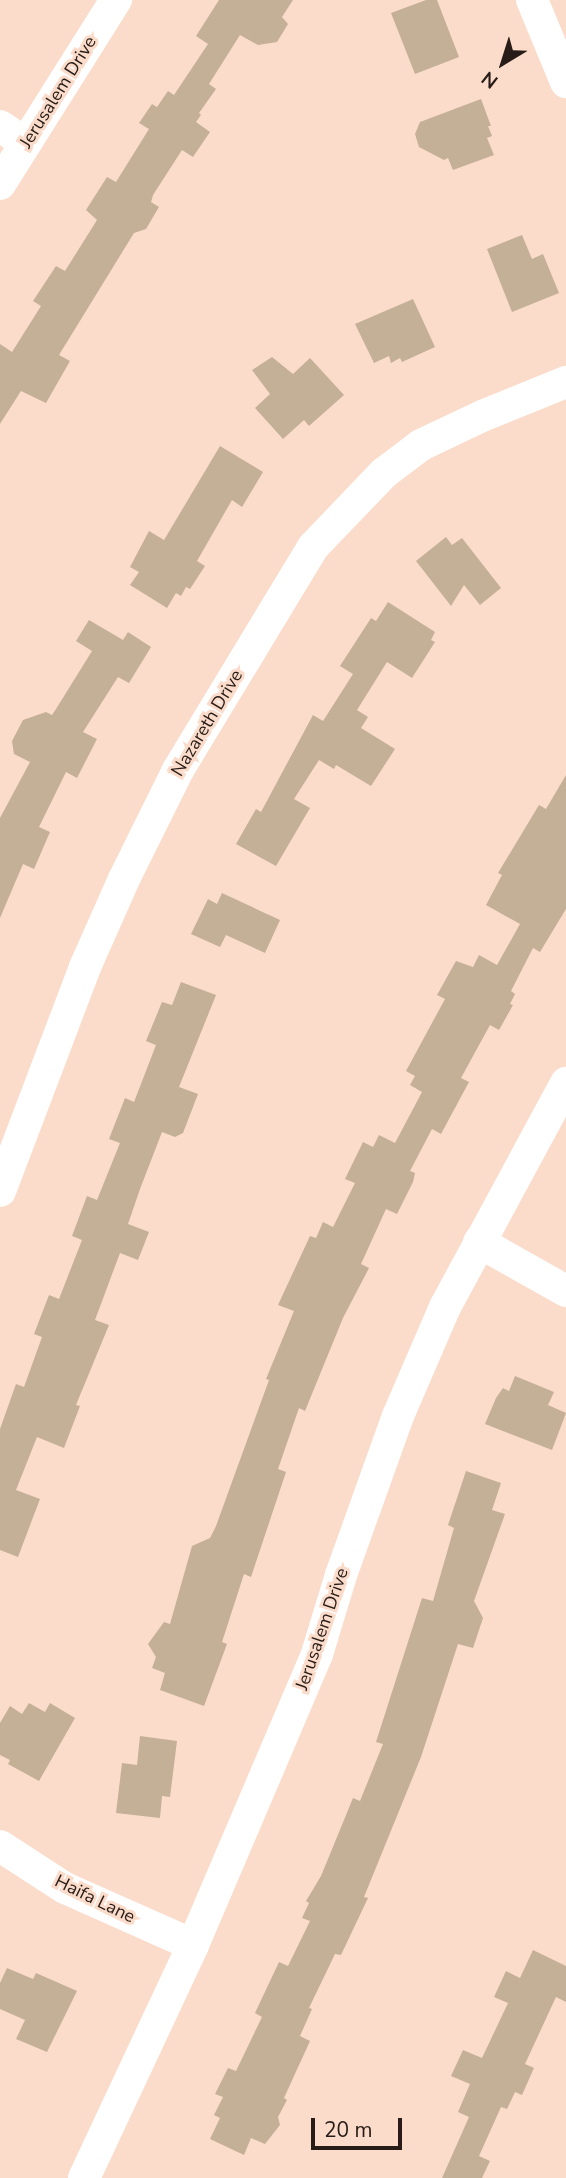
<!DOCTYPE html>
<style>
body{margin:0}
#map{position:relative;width:566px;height:2178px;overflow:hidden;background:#fbdccb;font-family:"Nunito Sans",sans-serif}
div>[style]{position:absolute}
.building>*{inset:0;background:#c4af97}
.minor>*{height:32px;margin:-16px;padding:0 16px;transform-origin:16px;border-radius:16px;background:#fff}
span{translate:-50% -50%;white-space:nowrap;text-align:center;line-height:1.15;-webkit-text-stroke:6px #fbdccb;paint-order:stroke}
.street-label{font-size:18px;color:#271c17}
.north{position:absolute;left:468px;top:28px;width:70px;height:70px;-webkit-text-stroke:5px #fbdccb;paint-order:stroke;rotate:218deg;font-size:19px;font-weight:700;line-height:28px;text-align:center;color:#271c17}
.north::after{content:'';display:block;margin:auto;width:24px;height:32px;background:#271c17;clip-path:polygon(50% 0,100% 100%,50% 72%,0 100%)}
.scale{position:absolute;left:311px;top:2118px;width:91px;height:32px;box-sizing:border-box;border:4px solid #271c17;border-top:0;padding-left:9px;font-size:21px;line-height:24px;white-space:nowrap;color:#271c17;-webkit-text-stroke:5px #fbdccb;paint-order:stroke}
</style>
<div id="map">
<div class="building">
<div style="clip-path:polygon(219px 0,293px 0,282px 17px,288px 24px,277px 42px,258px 45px,240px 35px,209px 84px,216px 89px,199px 113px,201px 115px,196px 122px,210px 132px,193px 157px,182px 150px,153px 195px,151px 202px,159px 207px,146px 229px,134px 233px,59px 355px,70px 361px,46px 403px,21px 391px,0 424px,0 344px,12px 352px,41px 306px,33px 301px,56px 266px,65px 271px,97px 220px,86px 210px,107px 177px,116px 182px,149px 129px,139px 123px,152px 104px,157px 107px,168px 91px,174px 95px,208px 44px,196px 36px)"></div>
<div style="clip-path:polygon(426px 0,437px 0,459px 57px,415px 74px,391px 13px)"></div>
<div style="clip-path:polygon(481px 99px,491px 126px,488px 126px,492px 136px,487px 138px,494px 155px,453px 170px,448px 158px,444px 160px,419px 147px,415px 134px,420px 122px)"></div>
<div style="clip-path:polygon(522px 235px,532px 259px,543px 254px,559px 293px,512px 312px,487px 249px)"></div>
<div style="clip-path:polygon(413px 299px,435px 347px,402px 362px,400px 358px,391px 363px,389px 356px,374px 363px,355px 324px)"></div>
<div style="clip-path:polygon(272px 357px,293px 374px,310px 358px,344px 395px,309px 426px,304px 420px,283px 439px,255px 408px,270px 394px,252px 370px)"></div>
<div style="clip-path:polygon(220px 446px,263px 472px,242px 507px,232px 500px,197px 561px,205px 566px,190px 589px,186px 587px,181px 596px,176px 593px,167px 608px,130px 585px,139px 572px,130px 567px,149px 531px,164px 540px)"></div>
<div style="clip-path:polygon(446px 537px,452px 545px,462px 538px,501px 588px,480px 605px,464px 585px,451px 606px,416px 561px)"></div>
<div style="clip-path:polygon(388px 602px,435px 632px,431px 640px,435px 642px,412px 678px,387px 662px,357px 710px,368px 717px,361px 728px,395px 749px,371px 786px,336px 765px,334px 769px,319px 760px,294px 799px,310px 808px,276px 866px,236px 844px,256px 809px,261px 812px,313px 715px,323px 721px,353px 674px,340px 666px,371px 618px,376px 621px)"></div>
<div style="clip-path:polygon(89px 620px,123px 640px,128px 632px,151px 647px,129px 683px,118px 677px,83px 732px,97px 739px,77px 778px,66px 772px,39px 827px,50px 832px,34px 869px,23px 864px,0 918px,0 818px,30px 762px,14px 754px,12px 741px,23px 720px,46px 712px,52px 715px,56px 709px,92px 651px,76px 641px)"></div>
<div style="clip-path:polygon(566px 775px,566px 909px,540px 952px,533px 948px,511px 991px,515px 994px,510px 1004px,513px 1005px,499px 1030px,490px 1025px,461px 1078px,469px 1082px,441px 1134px,432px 1129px,410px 1171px,415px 1173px,413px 1182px,397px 1214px,386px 1209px,361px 1264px,369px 1268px,343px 1318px,305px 1411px,299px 1408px,278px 1469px,286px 1472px,251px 1577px,244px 1574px,222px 1642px,227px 1644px,204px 1706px,160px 1690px,165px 1673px,152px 1668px,156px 1657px,148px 1644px,164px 1622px,170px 1624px,192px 1546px,210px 1538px,216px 1526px,269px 1380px,266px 1379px,294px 1311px,278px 1305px,310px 1236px,316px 1238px,323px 1222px,333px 1227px,355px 1183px,345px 1179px,363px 1142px,373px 1147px,379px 1135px,395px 1143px,422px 1092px,410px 1085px,415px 1076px,406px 1071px,445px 999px,437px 995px,456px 961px,473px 967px,479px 955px,497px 965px,520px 924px,486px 905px,502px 875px,498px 873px,539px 805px,546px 809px)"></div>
<div style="clip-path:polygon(222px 893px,280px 920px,265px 953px,226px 935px,220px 947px,191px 934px,208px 899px,217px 904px)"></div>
<div style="clip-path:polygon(181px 982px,216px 995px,179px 1087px,198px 1094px,183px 1133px,175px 1137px,162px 1132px,140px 1189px,128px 1224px,149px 1232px,138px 1260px,120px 1253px,95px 1320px,109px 1325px,76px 1405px,80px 1406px,64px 1448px,37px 1437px,16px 1490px,40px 1499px,18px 1557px,0 1550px,0 1429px,16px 1384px,24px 1387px,42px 1337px,34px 1334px,49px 1295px,59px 1299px,82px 1240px,72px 1236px,87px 1196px,97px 1200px,120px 1143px,109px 1139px,125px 1098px,134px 1102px,156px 1045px,146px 1041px,162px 1002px,172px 1005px)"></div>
<div style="clip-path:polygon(515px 1376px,554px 1392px,548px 1405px,566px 1413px,552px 1450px,485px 1424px,496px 1398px,503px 1388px,509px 1391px)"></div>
<div style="clip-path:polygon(466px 1471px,501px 1483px,492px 1510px,505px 1514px,474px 1601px,483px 1618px,473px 1648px,458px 1644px,421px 1757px,364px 1897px,368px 1898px,341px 1955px,335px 1954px,309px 2008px,312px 2009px,300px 2036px,310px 2041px,284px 2098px,287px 2100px,278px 2117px,280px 2125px,265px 2144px,251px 2138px,244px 2155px,210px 2139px,220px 2118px,214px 2115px,223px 2097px,215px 2094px,228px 2068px,236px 2071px,262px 2017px,255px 2013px,279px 1962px,288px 1966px,310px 1921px,302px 1918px,309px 1903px,306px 1901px,321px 1876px,353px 1798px,360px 1801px,383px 1744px,376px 1742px,422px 1598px,433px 1601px,454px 1528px,448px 1525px)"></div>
<div style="clip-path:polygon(29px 1703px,45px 1712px,50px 1703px,75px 1718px,39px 1781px,8px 1764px,10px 1760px,0 1755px,0 1723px,10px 1706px,22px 1714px)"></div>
<div style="clip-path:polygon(140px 1736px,177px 1741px,170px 1797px,162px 1796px,160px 1818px,116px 1813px,122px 1763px,137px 1765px)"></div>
<div style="clip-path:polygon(533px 1950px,566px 1966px,566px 2002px,556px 1997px,525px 2064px,534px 2068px,522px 2095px,515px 2092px,507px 2109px,501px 2107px,479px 2156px,490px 2161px,482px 2178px,442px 2178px,469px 2117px,458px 2112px,470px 2084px,451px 2076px,463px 2050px,482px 2058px,508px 2003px,494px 1997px,506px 1971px,520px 1978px)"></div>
<div style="clip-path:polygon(7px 1968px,33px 1979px,36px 1973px,77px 1991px,47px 2052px,16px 2039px,25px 2020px,0 2009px,0 1983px)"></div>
</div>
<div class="minor">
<div style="left:532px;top:0;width:89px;rotate:67.5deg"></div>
<div style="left:0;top:126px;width:30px;rotate:34deg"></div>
<div style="left:0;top:184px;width:218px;rotate:-57.8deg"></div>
<div style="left:0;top:1191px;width:240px;rotate:-69.2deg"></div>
<div style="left:85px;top:967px;width:96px;rotate:-66.1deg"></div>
<div style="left:124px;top:879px;width:122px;rotate:-63.6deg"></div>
<div style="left:178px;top:770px;width:261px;rotate:-58.8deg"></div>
<div style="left:313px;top:547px;width:103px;rotate:-46.2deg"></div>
<div style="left:384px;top:473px;width:46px;rotate:-37.1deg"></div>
<div style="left:421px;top:445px;width:68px;rotate:-25.4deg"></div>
<div style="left:482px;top:416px;width:91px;rotate:-22deg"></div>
<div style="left:479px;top:1242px;width:100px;rotate:29.4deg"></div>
<div style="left:0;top:1846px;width:77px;rotate:32.9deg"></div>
<div style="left:65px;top:1888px;width:140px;rotate:24deg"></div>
<div style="left:84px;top:2178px;width:257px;rotate:-64.9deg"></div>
<div style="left:193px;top:1945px;width:316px;rotate:-66.9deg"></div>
<div style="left:317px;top:1654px;width:83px;rotate:-73.1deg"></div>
<div style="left:341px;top:1575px;width:169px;rotate:-70.3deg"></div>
<div style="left:398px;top:1416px;width:119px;rotate:-66.7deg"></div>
<div style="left:445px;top:1307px;width:255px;rotate:-61.6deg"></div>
</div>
<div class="street-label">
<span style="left:58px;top:92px;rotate:-58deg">Jerusalem Drive</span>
<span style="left:207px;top:723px;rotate:-59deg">Nazareth Drive</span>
<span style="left:322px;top:1629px;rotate:-71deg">Jerusalem Drive</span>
<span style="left:95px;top:1899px;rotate:26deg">Haifa Lane</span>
</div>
<div class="north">N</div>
<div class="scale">20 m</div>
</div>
